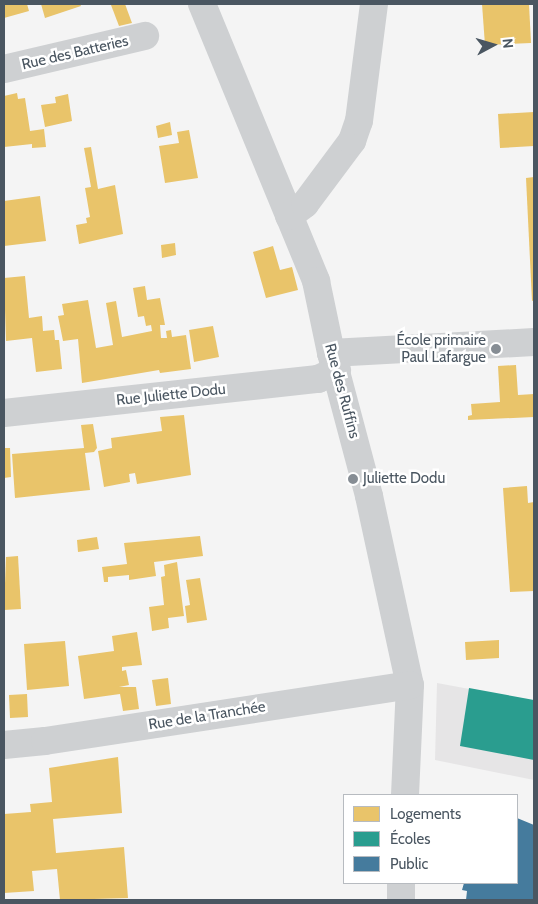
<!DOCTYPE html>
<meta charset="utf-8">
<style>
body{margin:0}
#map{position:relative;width:538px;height:904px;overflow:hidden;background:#f4f4f4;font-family:Cabin,sans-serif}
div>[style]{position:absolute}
.education>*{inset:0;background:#e6e5e6}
.homes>*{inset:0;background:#e9c46a}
.schools>*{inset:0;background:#2a9d8f}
.public>*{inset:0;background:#457b9d}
.minor>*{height:28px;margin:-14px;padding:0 14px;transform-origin:14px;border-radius:14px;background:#ced0d2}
.dots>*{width:14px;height:14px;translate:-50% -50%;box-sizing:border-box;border:2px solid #fff;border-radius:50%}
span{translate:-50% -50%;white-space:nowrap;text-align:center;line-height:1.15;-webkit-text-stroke:5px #fff;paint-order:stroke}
.street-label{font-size:15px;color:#4a5661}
.poi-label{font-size:15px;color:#4a5661}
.right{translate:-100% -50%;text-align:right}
.left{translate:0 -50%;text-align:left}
.frame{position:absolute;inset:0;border:5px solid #4a5661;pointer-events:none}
.legend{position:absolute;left:343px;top:794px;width:175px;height:90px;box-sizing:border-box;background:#fff;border:1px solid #b7bbc0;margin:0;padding:6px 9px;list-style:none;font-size:15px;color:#4a5661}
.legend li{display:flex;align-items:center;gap:10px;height:25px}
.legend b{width:25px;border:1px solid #b7bbc0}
.north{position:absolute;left:468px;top:20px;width:50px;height:50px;-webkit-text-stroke:4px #fff;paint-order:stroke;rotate:84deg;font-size:14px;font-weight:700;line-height:20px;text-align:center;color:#4a5661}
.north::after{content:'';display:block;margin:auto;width:18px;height:22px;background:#4a5661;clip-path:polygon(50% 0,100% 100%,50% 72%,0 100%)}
</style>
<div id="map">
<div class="education">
<div style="clip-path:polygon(437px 683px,534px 701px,534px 780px,435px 760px)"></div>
</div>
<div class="homes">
<div style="clip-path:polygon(4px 4px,27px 4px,29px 11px,4px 18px)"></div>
<div style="clip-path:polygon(41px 4px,80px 4px,81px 6px,45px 18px)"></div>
<div style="clip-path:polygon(125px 4px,132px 23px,119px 26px,111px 5px)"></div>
<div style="clip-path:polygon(482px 4px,529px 4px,531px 43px,485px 45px)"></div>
<div style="clip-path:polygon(17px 93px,18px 99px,25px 98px,30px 131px,44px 129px,46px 147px,32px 148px,32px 144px,4px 147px,4px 96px)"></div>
<div style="clip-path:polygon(68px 94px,72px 121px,45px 127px,41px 105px,56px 103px,55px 97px)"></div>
<div style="clip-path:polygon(534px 112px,534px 146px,500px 148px,498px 114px)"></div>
<div style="clip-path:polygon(170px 122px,172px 135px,158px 138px,156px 126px)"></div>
<div style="clip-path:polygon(189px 130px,198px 178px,165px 183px,159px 146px,179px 143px,177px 132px)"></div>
<div style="clip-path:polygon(91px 147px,98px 189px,115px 185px,123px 234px,79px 244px,76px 225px,87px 223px,86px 218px,90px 217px,85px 188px,91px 187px,84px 148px)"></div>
<div style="clip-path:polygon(534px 177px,534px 300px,532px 301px,526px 178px)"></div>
<div style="clip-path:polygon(40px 196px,46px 241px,4px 246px,4px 201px)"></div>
<div style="clip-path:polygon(175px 243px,176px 255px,162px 258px,161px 245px)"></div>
<div style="clip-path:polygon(273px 246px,280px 270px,292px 267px,298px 290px,266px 298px,253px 252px)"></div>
<div style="clip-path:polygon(25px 276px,29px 318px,42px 316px,43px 331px,54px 330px,55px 340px,59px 340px,62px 369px,36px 372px,32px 338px,6px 341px,4px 278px)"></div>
<div style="clip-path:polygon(145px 286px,147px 300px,160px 298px,165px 325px,160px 325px,161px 338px,167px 338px,166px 331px,171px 330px,172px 337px,186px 335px,191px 369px,160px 373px,159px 370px,82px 383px,78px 339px,63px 341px,58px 316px,64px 315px,62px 304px,88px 300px,96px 348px,113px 345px,106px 303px,116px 301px,122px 337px,152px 331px,151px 325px,146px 326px,144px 316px,138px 317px,133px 288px)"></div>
<div style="clip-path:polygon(213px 326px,219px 357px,194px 362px,189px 330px)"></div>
<div style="clip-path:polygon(516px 365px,518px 395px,534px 394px,534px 417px,468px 420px,468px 416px,472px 415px,471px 404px,500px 402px,498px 366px)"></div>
<div style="clip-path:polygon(184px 415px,191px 475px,137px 484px,135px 473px,129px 474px,130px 482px,104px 487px,98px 451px,112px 448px,111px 438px,162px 431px,160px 417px)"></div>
<div style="clip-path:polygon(93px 424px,97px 448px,94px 452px,85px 453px,90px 490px,15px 498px,12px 454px,84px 448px,81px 425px)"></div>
<div style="clip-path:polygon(4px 448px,10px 448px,11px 477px,4px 478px)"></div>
<div style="clip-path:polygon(527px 486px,528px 503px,534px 502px,534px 591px,510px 592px,503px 488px)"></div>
<div style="clip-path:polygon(200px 536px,203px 556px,154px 562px,156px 576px,129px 580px,129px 575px,108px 577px,108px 582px,104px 582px,102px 567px,127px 564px,124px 543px)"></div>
<div style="clip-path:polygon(97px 537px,99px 549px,78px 552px,77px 540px)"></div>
<div style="clip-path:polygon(18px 556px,21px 609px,4px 610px,6px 557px)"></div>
<div style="clip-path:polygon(177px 562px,184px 616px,168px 618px,169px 628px,152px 631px,149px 607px,164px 605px,161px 577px,165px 576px,164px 565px)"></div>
<div style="clip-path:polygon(200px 578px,207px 620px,187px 623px,185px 606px,190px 605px,186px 580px)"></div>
<div style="clip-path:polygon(137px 632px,142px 665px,122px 667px,122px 671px,126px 670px,129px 685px,119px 687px,136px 687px,139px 709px,123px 711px,120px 694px,84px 699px,78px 656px,114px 651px,112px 636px)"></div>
<div style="clip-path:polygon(499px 640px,499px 658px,466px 660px,465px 642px)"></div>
<div style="clip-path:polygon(65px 641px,69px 686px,27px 690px,24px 644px)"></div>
<div style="clip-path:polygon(168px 678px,171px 704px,156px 706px,152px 680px)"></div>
<div style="clip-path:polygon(27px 694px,28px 717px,10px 718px,9px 695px)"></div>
<div style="clip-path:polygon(118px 757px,122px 813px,53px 819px,56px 853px,124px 847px,128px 898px,60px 900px,57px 869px,32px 871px,34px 891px,4px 893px,4px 814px,31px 812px,30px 804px,52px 802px,49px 768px)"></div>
</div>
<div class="schools">
<div style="clip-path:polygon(469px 688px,534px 700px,534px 760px,460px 746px)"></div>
</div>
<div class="public">
<div style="clip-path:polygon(517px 818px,534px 825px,534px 900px,466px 900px,467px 891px,462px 890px,464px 883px,517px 883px)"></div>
</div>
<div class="minor">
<div style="left:202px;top:4px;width:300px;rotate:67.6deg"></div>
<div style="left:316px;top:281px;width:74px;rotate:78.2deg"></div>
<div style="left:331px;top:353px;width:148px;rotate:75.1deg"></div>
<div style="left:369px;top:496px;width:193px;rotate:77.8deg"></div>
<div style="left:410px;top:685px;width:110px;rotate:92.6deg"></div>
<div style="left:4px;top:69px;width:145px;rotate:-13.2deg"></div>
<div style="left:289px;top:216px;width:20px;rotate:-37deg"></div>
<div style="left:305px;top:204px;width:79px;rotate:-53.3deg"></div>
<div style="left:352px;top:141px;width:21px;rotate:-71deg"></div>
<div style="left:359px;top:121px;width:118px;rotate:-82.7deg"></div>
<div style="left:331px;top:353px;width:203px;rotate:-3.1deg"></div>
<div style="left:4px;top:413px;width:316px;rotate:-6.2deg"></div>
<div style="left:318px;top:379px;width:21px;rotate:-25deg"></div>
<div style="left:4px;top:745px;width:41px;rotate:-5.6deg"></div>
<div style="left:45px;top:741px;width:369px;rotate:-8.7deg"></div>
<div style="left:401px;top:900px;width:17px;rotate:-90deg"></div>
</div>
<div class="dots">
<div style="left:496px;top:349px;background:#868d94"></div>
<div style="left:353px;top:479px;background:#868d94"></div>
</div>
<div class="street-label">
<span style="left:75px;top:53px;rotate:-13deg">Rue des Batteries</span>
<span style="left:342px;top:391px;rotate:75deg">Rue des Ruffins</span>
<span style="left:171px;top:395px;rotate:-6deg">Rue Juliette Dodu</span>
<span style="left:207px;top:716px;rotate:-9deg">Rue de la Tranchée</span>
</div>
<div class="poi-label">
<span class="right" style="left:486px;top:349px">École primaire<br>Paul Lafargue</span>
<span class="left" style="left:363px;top:479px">Juliette Dodu</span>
</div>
<div class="frame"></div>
<ul class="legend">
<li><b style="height:14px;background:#e9c46a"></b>Logements</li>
<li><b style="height:14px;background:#2a9d8f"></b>Écoles</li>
<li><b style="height:14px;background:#457b9d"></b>Public</li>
</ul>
<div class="north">N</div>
</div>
